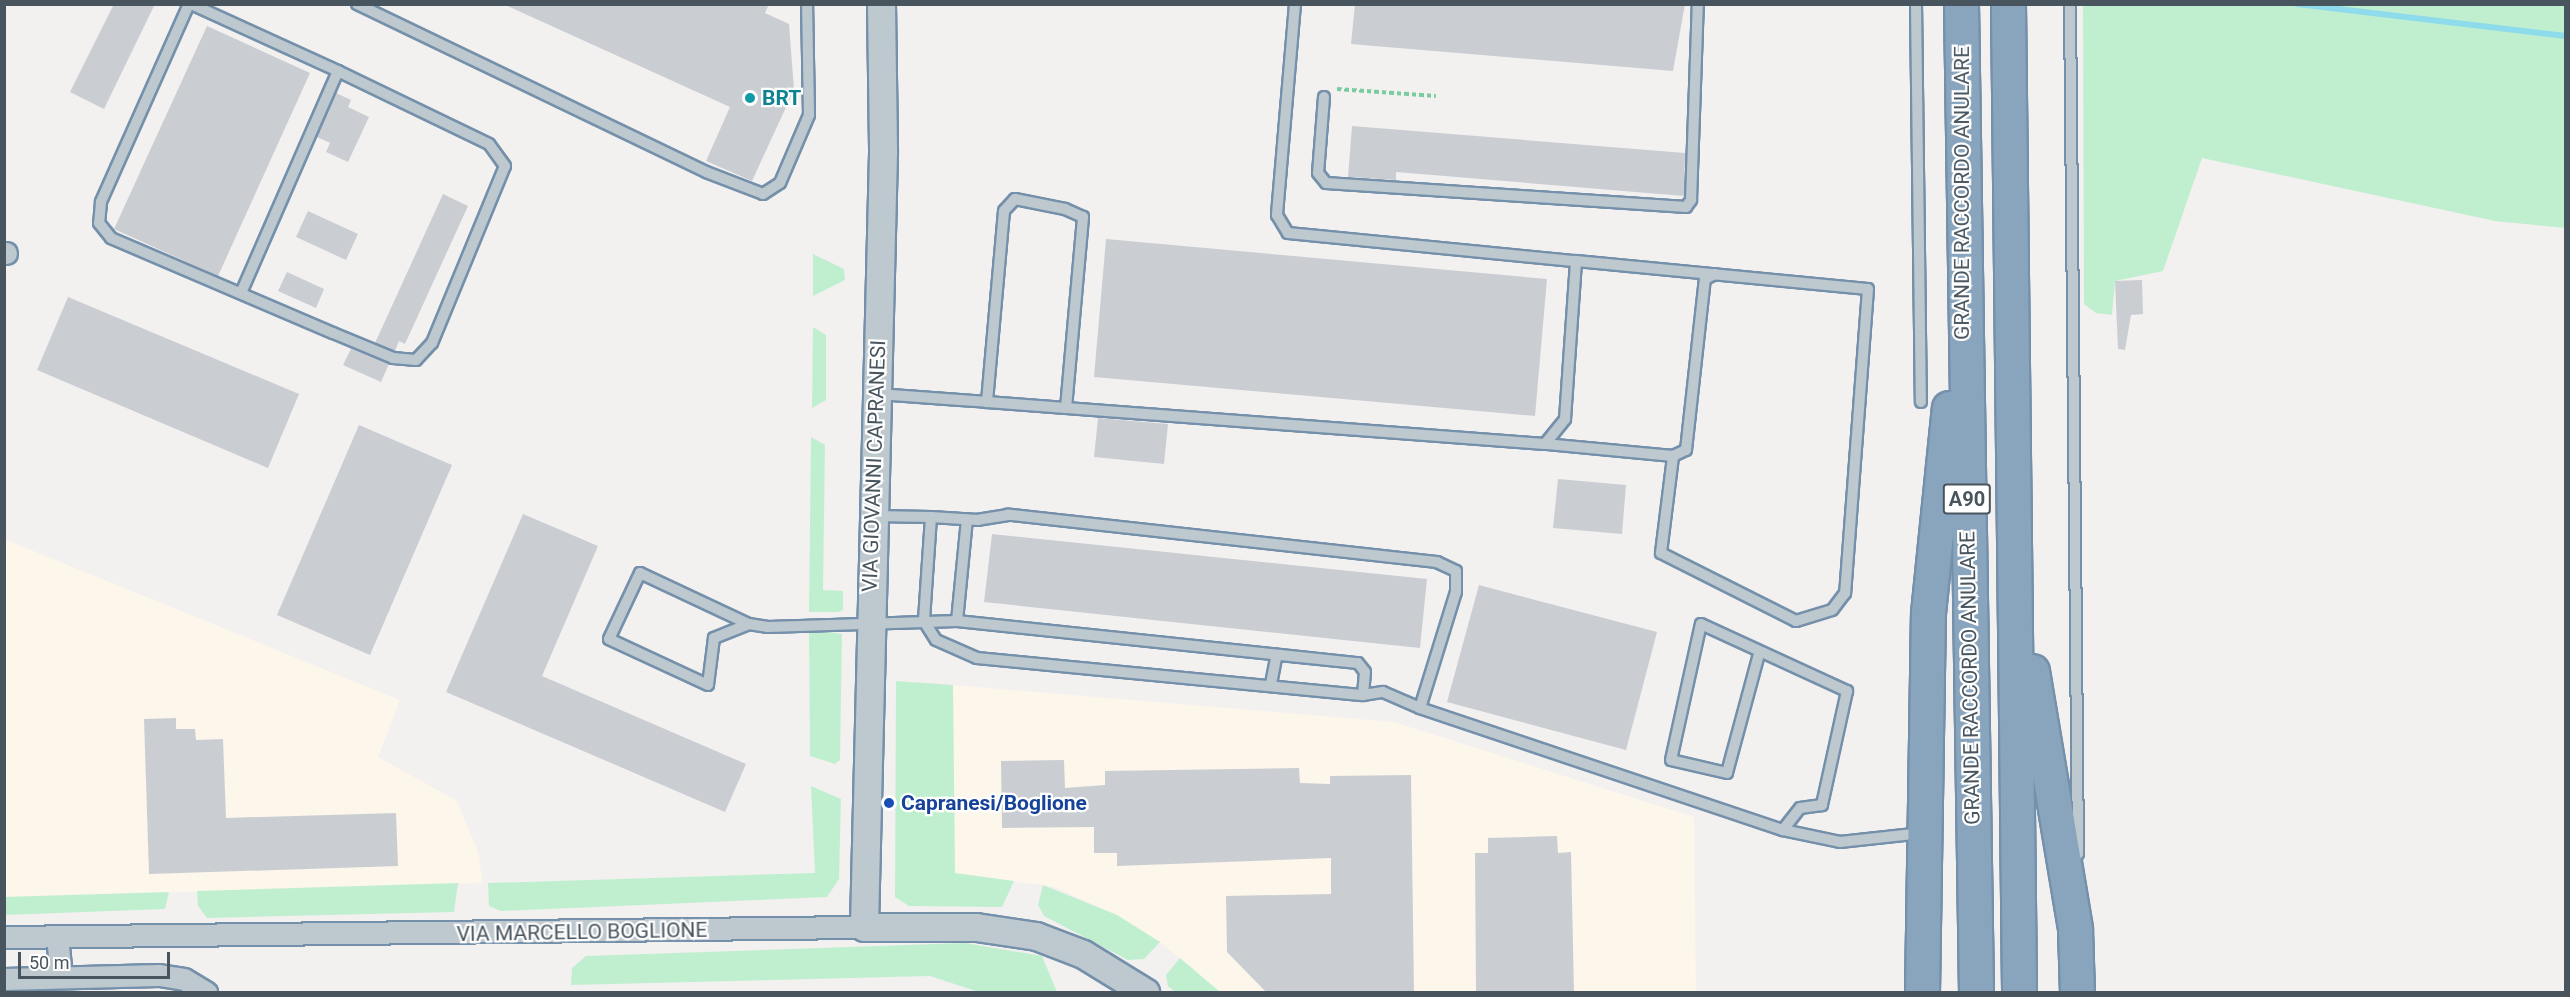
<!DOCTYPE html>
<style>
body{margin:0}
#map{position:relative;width:2570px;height:997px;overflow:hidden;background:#f3f0f0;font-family:Roboto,sans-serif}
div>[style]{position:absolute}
.commercial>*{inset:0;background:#fcf6eb}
.green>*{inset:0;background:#c0efd0}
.stream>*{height:6px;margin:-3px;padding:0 3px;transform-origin:3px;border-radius:3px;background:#8edceb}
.building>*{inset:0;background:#caced3}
.path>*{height:4px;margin-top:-2px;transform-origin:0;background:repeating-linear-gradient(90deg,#78cc9f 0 4.5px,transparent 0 7.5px)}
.roads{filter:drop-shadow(2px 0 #7490aa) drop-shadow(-2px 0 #7490aa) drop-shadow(0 2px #7490aa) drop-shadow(0 -2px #7490aa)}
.service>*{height:10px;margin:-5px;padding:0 5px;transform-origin:5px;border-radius:5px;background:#bec8cf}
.minor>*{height:21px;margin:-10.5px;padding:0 10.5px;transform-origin:10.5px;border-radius:10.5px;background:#bec8cf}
.tertiary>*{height:27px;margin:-13.5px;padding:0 13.5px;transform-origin:13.5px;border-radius:13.5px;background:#bec8cf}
.motorway>*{height:33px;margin:-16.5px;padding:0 16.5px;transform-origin:16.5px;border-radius:16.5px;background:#89a5be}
.dots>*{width:16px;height:16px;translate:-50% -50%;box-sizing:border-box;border:3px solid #fff;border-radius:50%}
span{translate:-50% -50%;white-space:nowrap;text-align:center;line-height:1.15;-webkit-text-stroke:4.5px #fff;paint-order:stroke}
.shield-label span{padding:2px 4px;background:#fff;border:2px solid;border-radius:4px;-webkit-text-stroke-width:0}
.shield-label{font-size:20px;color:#48555e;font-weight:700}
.culture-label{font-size:21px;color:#0d838f;font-weight:700}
.left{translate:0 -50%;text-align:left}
.street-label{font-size:21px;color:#48555e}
.transit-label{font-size:21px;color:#164399;font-weight:700}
.frame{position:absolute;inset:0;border:6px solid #48555e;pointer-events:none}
.scale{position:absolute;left:18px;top:952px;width:152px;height:27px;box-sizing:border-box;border:3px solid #48555e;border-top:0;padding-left:8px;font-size:18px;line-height:21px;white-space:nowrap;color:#48555e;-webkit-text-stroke:4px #fff;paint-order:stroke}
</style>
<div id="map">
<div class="commercial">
<div style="clip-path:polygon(4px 539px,400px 700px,378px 757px,457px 801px,478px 851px,483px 883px,5px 897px)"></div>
<div style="clip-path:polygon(953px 685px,1394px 722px,1694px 817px,1696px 992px,1220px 992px,1160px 942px,1117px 915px,1054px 887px,955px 873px)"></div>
</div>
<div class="green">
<div style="clip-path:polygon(2083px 5px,2565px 5px,2565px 228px,2495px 221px,2202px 158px,2163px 271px,2115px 281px,2112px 315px,2096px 313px,2084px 304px)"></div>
<div style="clip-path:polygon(813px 254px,844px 269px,845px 280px,813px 296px)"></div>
<div style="clip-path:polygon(813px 327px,826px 335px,826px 400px,812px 408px)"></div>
<div style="clip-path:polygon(811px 437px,825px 445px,823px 590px,843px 591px,843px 610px,838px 612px,809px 612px)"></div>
<div style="clip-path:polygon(809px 629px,842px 634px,840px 760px,835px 764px,810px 756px)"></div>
<div style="clip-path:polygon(896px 681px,953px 685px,955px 873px,1014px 881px,1002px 907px,909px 906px,895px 897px)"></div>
<div style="clip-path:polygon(811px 786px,841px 799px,839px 879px,827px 897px,501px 911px,489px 906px,488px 883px,815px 873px)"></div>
<div style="clip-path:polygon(458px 883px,454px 912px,207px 918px,198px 906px,197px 891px)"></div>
<div style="clip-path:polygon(1043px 885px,1117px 915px,1160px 942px,1144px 959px,1128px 960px,1044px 916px,1038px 905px)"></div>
<div style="clip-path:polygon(169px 892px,165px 909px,5px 915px,5px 897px)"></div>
<div style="clip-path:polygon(965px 943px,1042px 956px,1057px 992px,979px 992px,930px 976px,571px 985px,572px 968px,586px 956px)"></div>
<div style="clip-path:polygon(1180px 958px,1220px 992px,1175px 992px,1168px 986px,1166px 975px)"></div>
</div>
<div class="stream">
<div style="left:2297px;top:4px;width:271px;rotate:6.8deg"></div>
</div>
<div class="building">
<div style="clip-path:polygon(114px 4px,155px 4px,104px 109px,70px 92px)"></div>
<div style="clip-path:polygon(503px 4px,769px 4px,765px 13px,789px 24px,794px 90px,752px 181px,706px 161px,730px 107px)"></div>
<div style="clip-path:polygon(1355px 4px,1685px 4px,1673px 71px,1351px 44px)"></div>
<div style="clip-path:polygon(207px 26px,310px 73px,218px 276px,114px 229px)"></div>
<div style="clip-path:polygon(336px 93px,351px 100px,348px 107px,369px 117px,348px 162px,326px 152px,330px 143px,317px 137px)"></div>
<div style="clip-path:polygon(1352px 126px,1685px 153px,1684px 196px,1396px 172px,1396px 180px,1348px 177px)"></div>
<div style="clip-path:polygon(443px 194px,468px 206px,405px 344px,399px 341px,395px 351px,375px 343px)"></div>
<div style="clip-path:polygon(308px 211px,358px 234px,346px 260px,296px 237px)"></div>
<div style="clip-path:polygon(1106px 239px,1547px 279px,1535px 416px,1094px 377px)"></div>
<div style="clip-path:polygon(287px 272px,324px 289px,316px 308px,278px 291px)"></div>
<div style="clip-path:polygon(2142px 280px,2143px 314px,2131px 315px,2125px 350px,2118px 349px,2115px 281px)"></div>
<div style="clip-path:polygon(68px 297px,299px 394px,268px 468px,37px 370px)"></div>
<div style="clip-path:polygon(351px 349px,389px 364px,381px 382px,343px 365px)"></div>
<div style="clip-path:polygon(1098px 418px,1168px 424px,1164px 464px,1094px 457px)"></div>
<div style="clip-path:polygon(359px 425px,452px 465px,370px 655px,277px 615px)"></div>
<div style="clip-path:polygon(1558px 479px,1626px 485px,1622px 534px,1553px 528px)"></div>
<div style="clip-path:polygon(523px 514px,598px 546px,542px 676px,746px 764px,725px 812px,446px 692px)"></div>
<div style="clip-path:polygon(992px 534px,1427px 579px,1420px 648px,984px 602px)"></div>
<div style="clip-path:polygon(1479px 585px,1657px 632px,1626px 750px,1447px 702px)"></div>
<div style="clip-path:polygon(176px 718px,176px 729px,195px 729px,196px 740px,223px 739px,226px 818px,396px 813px,398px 866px,149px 874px,144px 719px)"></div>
<div style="clip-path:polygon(1064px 760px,1065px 788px,1105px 785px,1105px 771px,1299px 768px,1300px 783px,1330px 784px,1330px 776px,1411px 775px,1414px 993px,1267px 993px,1227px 952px,1226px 896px,1331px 894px,1331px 858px,1117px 866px,1117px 853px,1094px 853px,1094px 827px,1002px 828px,1001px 761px)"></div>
<div style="clip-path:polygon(1557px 836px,1558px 853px,1571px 852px,1574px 993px,1476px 993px,1475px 853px,1488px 853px,1488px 838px)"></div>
</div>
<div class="path">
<div style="left:1337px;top:89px;width:99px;rotate:4deg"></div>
</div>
<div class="roads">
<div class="service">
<div style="left:189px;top:4px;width:217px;rotate:114deg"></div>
<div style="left:101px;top:202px;width:21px;rotate:95deg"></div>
<div style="left:99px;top:223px;width:19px;rotate:51deg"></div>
<div style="left:111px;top:238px;width:241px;rotate:23.2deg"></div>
<div style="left:333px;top:333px;width:65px;rotate:22.6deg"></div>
<div style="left:393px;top:358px;width:23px;rotate:5deg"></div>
<div style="left:416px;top:360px;width:23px;rotate:-47deg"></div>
<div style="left:432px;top:343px;width:191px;rotate:-67.6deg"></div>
<div style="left:505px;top:166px;width:27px;rotate:-126deg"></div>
<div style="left:489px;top:144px;width:168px;rotate:-154.2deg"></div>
<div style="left:338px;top:71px;width:242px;rotate:113.6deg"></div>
<div style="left:191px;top:4px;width:162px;rotate:24.5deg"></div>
<div style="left:357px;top:4px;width:387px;rotate:25.7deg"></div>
<div style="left:706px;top:172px;width:61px;rotate:21.1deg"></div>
<div style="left:763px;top:194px;width:20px;rotate:-33deg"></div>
<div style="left:780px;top:183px;width:74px;rotate:-66.9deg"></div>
<div style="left:809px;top:115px;width:111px;rotate:-91deg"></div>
<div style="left:1295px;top:4px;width:212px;rotate:94.9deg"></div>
<div style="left:1277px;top:215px;width:21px;rotate:59deg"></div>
<div style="left:1288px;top:233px;width:289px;rotate:5.6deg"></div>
<div style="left:1916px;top:4px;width:398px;rotate:89.3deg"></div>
<div style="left:2070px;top:4px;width:850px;rotate:89.46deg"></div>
<div style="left:1324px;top:97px;width:76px;rotate:94.5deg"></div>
<div style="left:1318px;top:173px;width:13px;rotate:51deg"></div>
<div style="left:1326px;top:183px;width:361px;rotate:3.8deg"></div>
<div style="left:1686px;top:207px;width:9px;rotate:-54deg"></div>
<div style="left:1691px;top:200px;width:196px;rotate:-88deg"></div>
<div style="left:878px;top:394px;width:82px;rotate:4.2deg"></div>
<div style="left:960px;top:400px;width:27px;rotate:4deg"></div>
<div style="left:987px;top:402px;width:79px;rotate:4.3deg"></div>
<div style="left:1066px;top:408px;width:192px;rotate:-84.9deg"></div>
<div style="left:1083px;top:217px;width:20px;rotate:-156deg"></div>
<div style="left:1065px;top:209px;width:51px;rotate:-168.7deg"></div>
<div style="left:1015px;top:199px;width:16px;rotate:133deg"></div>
<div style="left:1004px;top:211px;width:192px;rotate:95.1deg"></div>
<div style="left:1066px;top:408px;width:480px;rotate:4.3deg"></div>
<div style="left:1545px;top:444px;width:32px;rotate:-51deg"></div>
<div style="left:1565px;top:419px;width:158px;rotate:-86deg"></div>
<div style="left:1576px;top:261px;width:293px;rotate:5.5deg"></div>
<div style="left:1868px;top:289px;width:305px;rotate:94.3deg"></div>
<div style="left:1845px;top:593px;width:21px;rotate:127deg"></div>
<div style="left:1832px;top:610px;width:38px;rotate:163deg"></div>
<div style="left:1796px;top:621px;width:151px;rotate:-153.3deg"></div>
<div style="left:1661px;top:553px;width:98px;rotate:-82.9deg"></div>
<div style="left:1673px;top:456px;width:129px;rotate:-174.6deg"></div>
<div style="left:1673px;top:456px;width:14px;rotate:-25deg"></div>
<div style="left:1686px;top:450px;width:172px;rotate:-83.7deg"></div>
<div style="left:1705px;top:279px;width:11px;rotate:-27deg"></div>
<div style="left:874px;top:516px;width:57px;rotate:1deg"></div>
<div style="left:957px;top:621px;width:102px;rotate:-84.4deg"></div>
<div style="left:749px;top:624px;width:38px;rotate:158deg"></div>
<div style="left:714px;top:638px;width:47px;rotate:97.3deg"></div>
<div style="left:708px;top:685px;width:109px;rotate:-155.1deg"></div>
<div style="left:609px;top:639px;width:73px;rotate:-64.8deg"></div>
<div style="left:640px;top:573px;width:120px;rotate:25.1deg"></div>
<div style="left:749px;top:624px;width:19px;rotate:9deg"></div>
<div style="left:768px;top:627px;width:189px;rotate:-1.8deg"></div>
<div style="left:957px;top:621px;width:403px;rotate:6deg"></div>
<div style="left:1358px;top:663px;width:11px;rotate:52deg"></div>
<div style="left:1365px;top:672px;width:23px;rotate:95deg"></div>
<div style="left:1759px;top:654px;width:123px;rotate:105.1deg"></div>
<div style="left:1727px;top:773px;width:57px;rotate:-166.9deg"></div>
<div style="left:1671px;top:760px;width:139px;rotate:-77.6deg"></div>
<div style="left:1701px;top:624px;width:161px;rotate:24.7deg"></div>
<div style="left:1847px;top:691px;width:117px;rotate:102.4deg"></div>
<div style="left:1822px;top:805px;width:22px;rotate:172deg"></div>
<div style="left:1800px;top:808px;width:28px;rotate:128deg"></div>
<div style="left:1271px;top:684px;width:26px;rotate:-79deg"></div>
<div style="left:1420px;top:708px;width:121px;rotate:-72.8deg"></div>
<div style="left:1456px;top:592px;width:21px;rotate:-90deg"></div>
<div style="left:1456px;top:571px;width:21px;rotate:-155deg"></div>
<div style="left:1437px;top:562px;width:432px;rotate:-173.7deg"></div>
<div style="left:1008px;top:515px;width:30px;rotate:171deg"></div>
<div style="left:978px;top:520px;width:47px;rotate:-176.3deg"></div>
<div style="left:931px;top:517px;width:104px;rotate:93.9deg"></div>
<div style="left:924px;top:621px;width:22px;rotate:58deg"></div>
<div style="left:936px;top:640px;width:45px;rotate:23.7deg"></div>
<div style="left:977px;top:658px;width:388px;rotate:5.5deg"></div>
<div style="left:1363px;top:695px;width:20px;rotate:-9deg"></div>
<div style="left:1383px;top:692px;width:40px;rotate:23.4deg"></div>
<div style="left:1420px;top:708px;width:383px;rotate:18.6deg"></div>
<div style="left:1783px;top:830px;width:58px;rotate:11.9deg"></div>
<div style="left:1840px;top:842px;width:83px;rotate:-6.2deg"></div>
</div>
<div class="minor">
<div style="left:4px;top:253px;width:2px"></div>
<div style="left:57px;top:936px;width:40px;rotate:84.3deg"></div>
<div style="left:4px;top:937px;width:860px;rotate:-0.67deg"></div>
<div style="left:4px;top:979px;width:155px;rotate:-1.5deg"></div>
<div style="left:159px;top:975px;width:25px;rotate:9deg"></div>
<div style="left:184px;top:979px;width:26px;rotate:31deg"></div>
</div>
<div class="tertiary">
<div style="left:881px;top:4px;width:149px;rotate:89.2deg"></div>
<div style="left:883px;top:153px;width:774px;rotate:91.41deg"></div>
<div style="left:864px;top:927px;width:112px"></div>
<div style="left:976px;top:927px;width:61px;rotate:8.5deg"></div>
<div style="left:1036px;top:936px;width:50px;rotate:21deg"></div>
<div style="left:1083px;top:954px;width:73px;rotate:31.5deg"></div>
</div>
<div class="motorway">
<div style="left:1961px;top:4px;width:988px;rotate:89.13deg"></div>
<div style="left:2008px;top:4px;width:988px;rotate:89.36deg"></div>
<div style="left:2032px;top:671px;width:262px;rotate:80.5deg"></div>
<div style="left:2075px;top:929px;width:63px;rotate:88.2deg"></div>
<div style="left:1922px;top:992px;width:379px;rotate:-89.1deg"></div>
<div style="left:1928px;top:613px;width:206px;rotate:-84.2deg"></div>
</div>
</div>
<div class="dots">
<div style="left:750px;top:98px;background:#0f9aa8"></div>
<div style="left:889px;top:803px;background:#1a4fb4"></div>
</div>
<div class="shield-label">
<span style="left:1967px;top:499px">A90</span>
</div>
<div class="culture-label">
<span class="left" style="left:762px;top:98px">BRT</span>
</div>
<div class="street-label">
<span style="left:1962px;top:193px;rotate:-90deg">GRANDE RACCORDO ANULARE</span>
<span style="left:874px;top:466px;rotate:-88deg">VIA GIOVANNI CAPRANESI</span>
<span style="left:1970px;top:678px;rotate:-91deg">GRANDE RACCORDO ANULARE</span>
<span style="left:582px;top:932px;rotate:-1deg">VIA MARCELLO BOGLIONE</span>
</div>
<div class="transit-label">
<span class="left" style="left:901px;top:803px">Capranesi/Boglione</span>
</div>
<div class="frame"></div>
<div class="scale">50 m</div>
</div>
